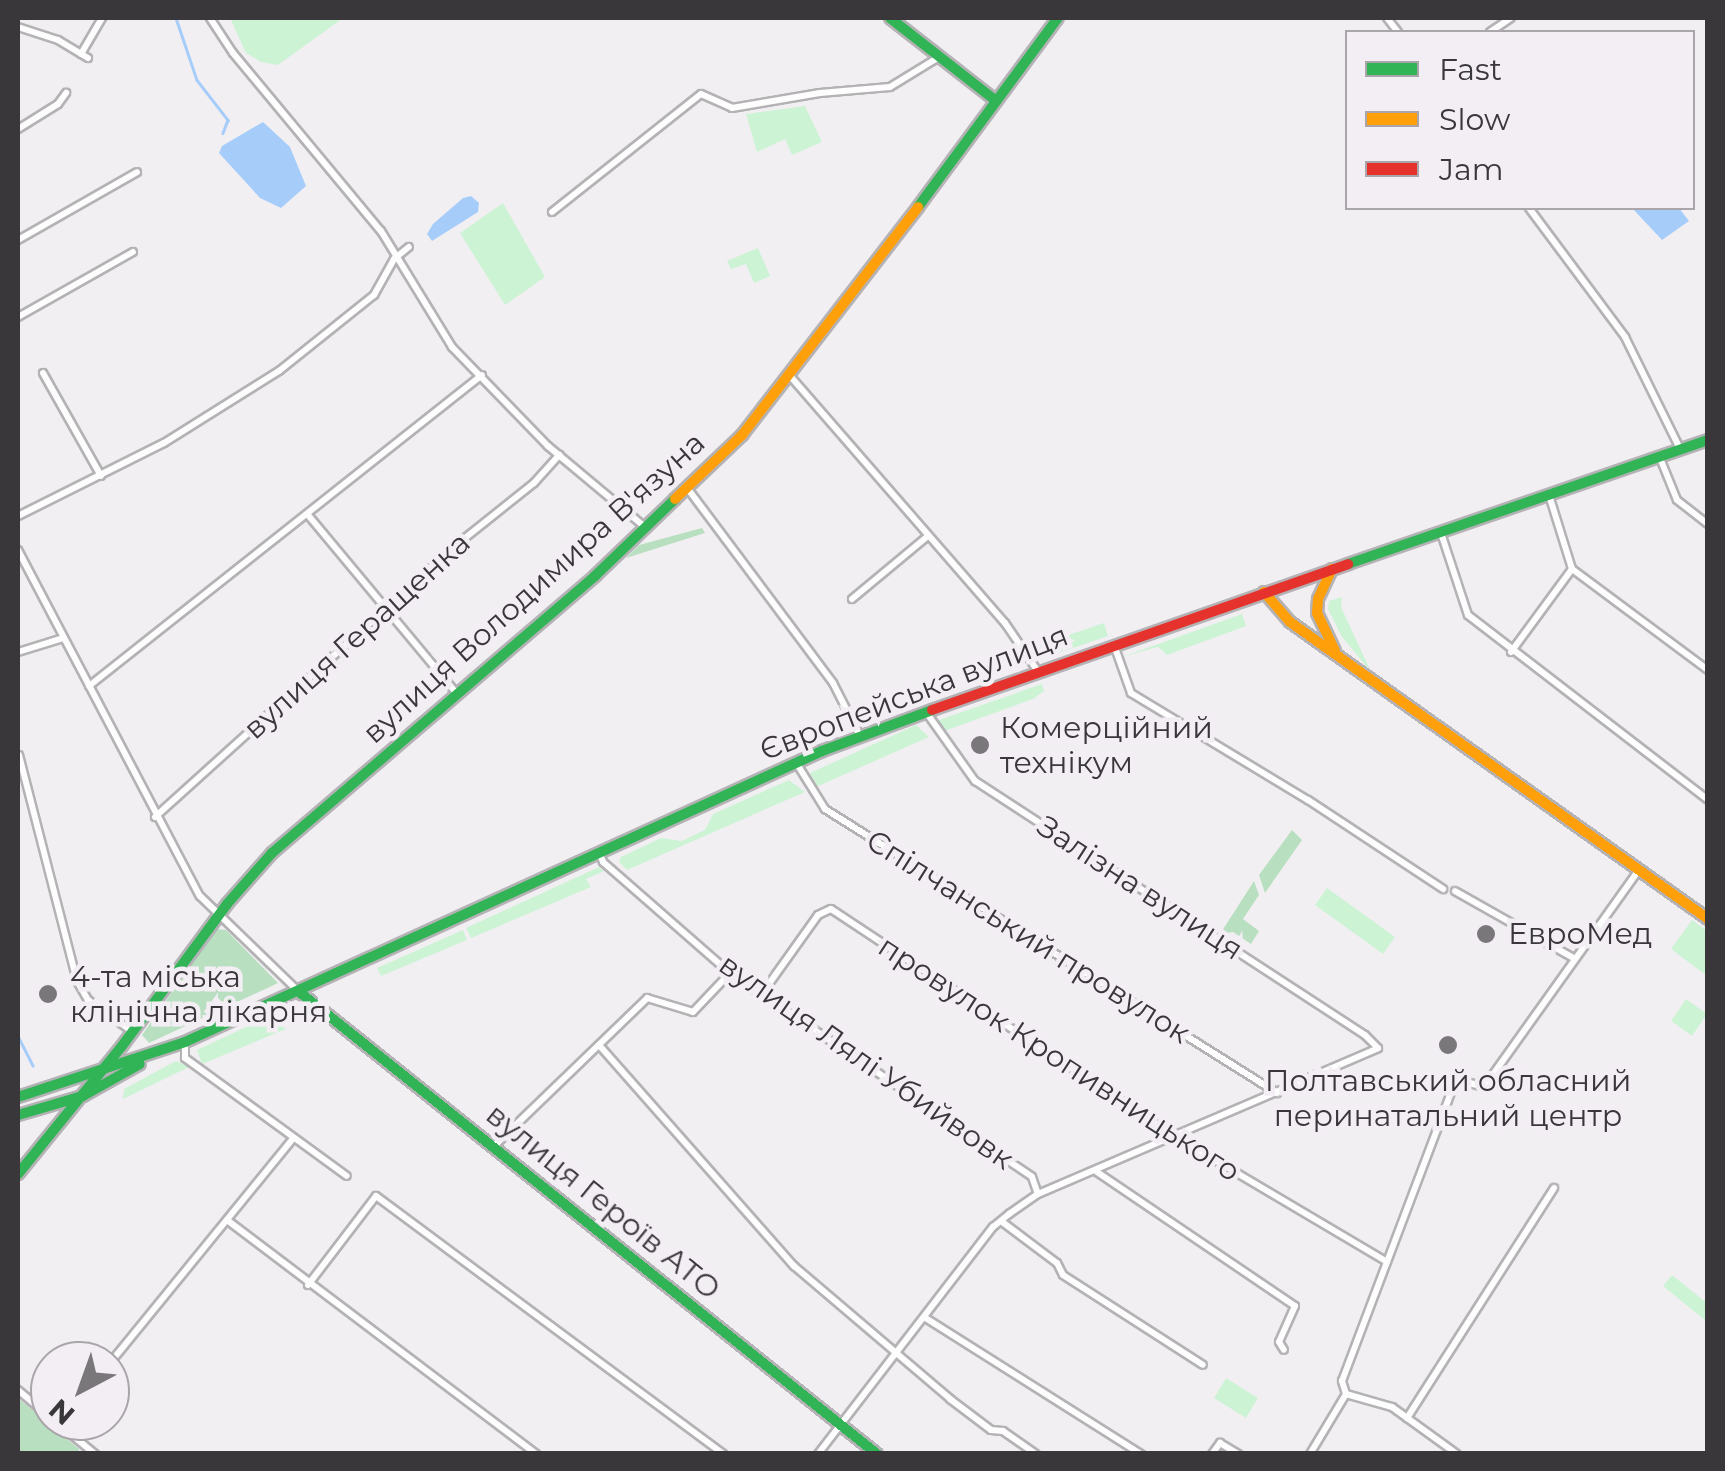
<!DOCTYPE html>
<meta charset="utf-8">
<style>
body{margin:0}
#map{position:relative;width:1725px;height:1471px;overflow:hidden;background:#f2eff3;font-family:Montserrat,sans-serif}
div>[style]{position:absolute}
.green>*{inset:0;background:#cdf3d5}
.forest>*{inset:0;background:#b9dfc1}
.water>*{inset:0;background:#a6cdfa}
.stream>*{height:2.5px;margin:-1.25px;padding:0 1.25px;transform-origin:1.25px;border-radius:1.25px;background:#a6cdfa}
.roads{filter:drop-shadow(2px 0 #b4b2b5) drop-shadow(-2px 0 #b4b2b5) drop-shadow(0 2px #b4b2b5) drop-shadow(0 -2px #b4b2b5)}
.street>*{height:6px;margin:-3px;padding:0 3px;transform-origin:3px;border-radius:3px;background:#fdfdfd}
.fast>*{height:10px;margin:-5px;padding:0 5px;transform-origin:5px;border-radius:5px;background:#30b455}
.slow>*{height:10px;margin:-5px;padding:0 5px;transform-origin:5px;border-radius:5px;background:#ff9f0a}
.jam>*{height:10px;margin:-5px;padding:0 5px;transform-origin:5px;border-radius:5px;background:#e5322d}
.dots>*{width:28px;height:28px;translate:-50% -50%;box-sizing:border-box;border:5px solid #f3eef4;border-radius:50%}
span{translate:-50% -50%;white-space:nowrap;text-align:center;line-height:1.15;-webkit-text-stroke:9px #f3eef4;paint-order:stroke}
.street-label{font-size:30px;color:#39373a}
.poi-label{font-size:30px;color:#39373a}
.left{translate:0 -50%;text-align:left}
.frame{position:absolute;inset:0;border:20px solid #39373a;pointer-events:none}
.legend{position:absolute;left:1345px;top:30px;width:350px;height:180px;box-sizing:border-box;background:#f3eef4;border:2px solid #a9a5aa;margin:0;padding:12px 18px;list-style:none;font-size:30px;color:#39373a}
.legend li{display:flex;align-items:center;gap:20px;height:50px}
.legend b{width:50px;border:2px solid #a9a5aa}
.north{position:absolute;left:30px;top:1341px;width:100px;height:100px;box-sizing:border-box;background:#f3eef4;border:2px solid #a9a5aa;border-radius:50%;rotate:221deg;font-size:28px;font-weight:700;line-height:40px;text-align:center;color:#39373a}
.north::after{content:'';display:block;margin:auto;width:35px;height:45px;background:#7a777b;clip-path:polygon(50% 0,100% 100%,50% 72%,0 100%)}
</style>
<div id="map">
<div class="green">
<div style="clip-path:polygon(230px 18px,343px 18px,278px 65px,261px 62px,246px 53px)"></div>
<div style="clip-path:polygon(805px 106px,822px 142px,792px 155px,785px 139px,757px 152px,746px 114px)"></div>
<div style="clip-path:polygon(503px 203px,545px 277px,505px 305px,460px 233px)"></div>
<div style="clip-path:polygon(758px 248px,770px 276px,754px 283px,746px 264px,731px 269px,727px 261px)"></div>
<div style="clip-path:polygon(1342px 597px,1341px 607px,1371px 672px,1342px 637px,1328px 609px,1329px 601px)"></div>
<div style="clip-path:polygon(1242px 614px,1246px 626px,1167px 655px,1158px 647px,1122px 657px)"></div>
<div style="clip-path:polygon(1104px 623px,1108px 636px,1041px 659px,1036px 646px)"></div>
<div style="clip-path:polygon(1042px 684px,1044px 691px,1033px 699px,944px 731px,936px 721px)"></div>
<div style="clip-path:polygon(916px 725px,929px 737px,816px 787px,810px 773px)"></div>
<div style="clip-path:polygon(789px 780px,805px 792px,627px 870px,619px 862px,621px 857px,661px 838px,682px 841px,705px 830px,713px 814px)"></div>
<div style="clip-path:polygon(599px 867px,604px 871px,586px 879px,591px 887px,471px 938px,466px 928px)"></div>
<div style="clip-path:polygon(1327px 888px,1395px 937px,1383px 954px,1315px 905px)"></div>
<div style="clip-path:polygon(1692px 920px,1707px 931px,1707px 976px,1671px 949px)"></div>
<div style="clip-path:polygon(463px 930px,467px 940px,381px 976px,377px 968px)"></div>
<div style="clip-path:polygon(1686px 999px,1707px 1014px,1692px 1036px,1671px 1021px)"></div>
<div style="clip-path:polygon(267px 1017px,286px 1029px,202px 1064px,197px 1050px)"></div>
<div style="clip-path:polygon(176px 1061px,189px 1067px,123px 1099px,124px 1089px)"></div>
<div style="clip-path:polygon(1672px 1275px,1707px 1303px,1707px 1322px,1663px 1286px)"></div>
<div style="clip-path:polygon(1226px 1378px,1258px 1398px,1246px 1418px,1214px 1398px)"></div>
</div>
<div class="forest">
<div style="clip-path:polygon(702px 528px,705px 533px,626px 558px,639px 545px)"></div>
<div style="clip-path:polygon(1292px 830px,1302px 840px,1265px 893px,1259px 875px)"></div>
<div style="clip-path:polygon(1254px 881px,1259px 895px,1243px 919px,1259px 931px,1251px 944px,1233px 932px,1220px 934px)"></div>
<div style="clip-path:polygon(216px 929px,226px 930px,278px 983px,149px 1043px,142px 1035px)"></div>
<div style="clip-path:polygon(18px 1398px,79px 1449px,79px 1453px,18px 1453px)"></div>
</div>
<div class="water">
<div style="clip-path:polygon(263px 122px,290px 147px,306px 186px,281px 208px,260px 198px,219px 153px,222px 146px)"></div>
<div style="clip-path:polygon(471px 196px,479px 203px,478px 212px,432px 241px,427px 234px,433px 224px,463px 198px)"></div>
<div style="clip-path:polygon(1632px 208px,1679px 208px,1689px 221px,1662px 240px)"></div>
</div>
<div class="stream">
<div style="left:176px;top:18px;width:65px;rotate:71.3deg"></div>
<div style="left:197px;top:80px;width:51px;rotate:52.2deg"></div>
<div style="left:228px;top:120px;width:14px;rotate:111deg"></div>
<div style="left:18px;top:1036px;width:33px;rotate:63deg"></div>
</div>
<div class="roads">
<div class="street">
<div style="left:210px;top:18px;width:42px;rotate:56.7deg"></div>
<div style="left:233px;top:53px;width:231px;rotate:50.3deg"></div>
<div style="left:381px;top:231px;width:136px;rotate:58.5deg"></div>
<div style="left:452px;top:347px;width:138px;rotate:45.9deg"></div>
<div style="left:548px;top:446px;width:128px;rotate:39.9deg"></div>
<div style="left:1387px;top:18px;width:18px;rotate:52deg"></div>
<div style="left:18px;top:27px;width:42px;rotate:18deg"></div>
<div style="left:58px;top:40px;width:35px;rotate:31deg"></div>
<div style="left:1490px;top:32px;width:25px;rotate:-34deg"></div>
<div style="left:81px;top:54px;width:42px;rotate:-59.7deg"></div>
<div style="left:18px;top:129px;width:47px;rotate:-32deg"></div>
<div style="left:58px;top:104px;width:14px;rotate:-54deg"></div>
<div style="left:1529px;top:208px;width:161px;rotate:53.3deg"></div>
<div style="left:1625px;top:337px;width:125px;rotate:63.8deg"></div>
<div style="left:552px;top:212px;width:190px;rotate:-38.4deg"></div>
<div style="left:701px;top:94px;width:34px;rotate:24deg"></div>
<div style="left:732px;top:108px;width:89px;rotate:-9.7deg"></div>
<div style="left:820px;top:93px;width:70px;rotate:-4.9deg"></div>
<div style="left:890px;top:87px;width:57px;rotate:-31.5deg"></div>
<div style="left:18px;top:240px;width:137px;rotate:-29.7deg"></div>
<div style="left:18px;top:317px;width:132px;rotate:-29.5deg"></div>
<div style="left:43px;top:373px;width:118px;rotate:60.6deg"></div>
<div style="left:791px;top:377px;width:326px;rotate:49deg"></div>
<div style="left:1005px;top:623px;width:57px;rotate:55.8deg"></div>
<div style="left:1660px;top:458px;width:45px;rotate:68deg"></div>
<div style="left:1677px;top:500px;width:39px;rotate:38deg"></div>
<div style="left:688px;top:489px;width:242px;rotate:53.2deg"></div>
<div style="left:833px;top:683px;width:59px;rotate:63deg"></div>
<div style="left:1549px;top:495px;width:77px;rotate:72.7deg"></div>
<div style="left:1572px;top:569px;width:169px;rotate:36.6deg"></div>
<div style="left:308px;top:515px;width:233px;rotate:50.2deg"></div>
<div style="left:18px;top:516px;width:163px;rotate:-26.6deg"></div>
<div style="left:164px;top:443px;width:136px;rotate:-32.1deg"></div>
<div style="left:279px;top:371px;width:122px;rotate:-38.7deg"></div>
<div style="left:374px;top:295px;width:41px;rotate:-60.9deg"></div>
<div style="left:394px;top:259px;width:19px;rotate:-39deg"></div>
<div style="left:1441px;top:533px;width:86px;rotate:71.8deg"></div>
<div style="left:1468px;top:615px;width:303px;rotate:37.6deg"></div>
<div style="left:18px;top:550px;width:391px;rotate:62.3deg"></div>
<div style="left:200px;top:896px;width:135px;rotate:44.1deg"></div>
<div style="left:852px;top:599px;width:99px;rotate:-39.7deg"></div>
<div style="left:1114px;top:645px;width:51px;rotate:70.5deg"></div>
<div style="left:1131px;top:693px;width:207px;rotate:31.2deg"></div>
<div style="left:1308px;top:800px;width:162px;rotate:33.4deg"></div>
<div style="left:18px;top:652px;width:47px;rotate:-17.3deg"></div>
<div style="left:1511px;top:652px;width:103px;rotate:-53.7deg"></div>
<div style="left:89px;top:686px;width:501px;rotate:-38.36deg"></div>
<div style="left:19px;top:755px;width:233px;rotate:75.6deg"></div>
<div style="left:77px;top:981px;width:22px;rotate:60deg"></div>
<div style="left:88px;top:1000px;width:55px;rotate:35.4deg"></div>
<div style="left:797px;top:764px;width:53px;rotate:58.1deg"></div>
<div style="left:825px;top:809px;width:534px;rotate:32.14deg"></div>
<div style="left:155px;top:817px;width:398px;rotate:-42.1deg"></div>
<div style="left:450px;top:550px;width:107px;rotate:-38.6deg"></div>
<div style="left:534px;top:483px;width:38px;rotate:-48deg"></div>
<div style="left:599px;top:852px;width:11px;rotate:68deg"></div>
<div style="left:603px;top:862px;width:169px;rotate:41.2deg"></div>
<div style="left:730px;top:973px;width:364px;rotate:34deg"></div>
<div style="left:1032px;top:1177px;width:18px;rotate:71deg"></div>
<div style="left:1455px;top:891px;width:138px;rotate:29.5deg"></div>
<div style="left:761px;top:995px;width:98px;rotate:-54.5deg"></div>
<div style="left:818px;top:915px;width:14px;rotate:-25deg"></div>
<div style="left:831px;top:909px;width:414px;rotate:33.5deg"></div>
<div style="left:1176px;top:1137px;width:245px;rotate:30.6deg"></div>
<div style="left:185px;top:1043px;width:15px;rotate:90deg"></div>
<div style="left:185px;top:1058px;width:200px;rotate:36.1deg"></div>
<div style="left:599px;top:1045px;width:295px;rotate:48.6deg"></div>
<div style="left:794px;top:1266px;width:205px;rotate:40.4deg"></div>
<div style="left:950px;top:1399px;width:51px;rotate:37.1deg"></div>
<div style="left:991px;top:1430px;width:12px;rotate:5deg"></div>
<div style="left:1003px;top:1431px;width:40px;rotate:34.9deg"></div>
<div style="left:494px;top:1146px;width:213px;rotate:-44deg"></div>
<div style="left:647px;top:998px;width:48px;rotate:16.9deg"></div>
<div style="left:693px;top:1012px;width:54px;rotate:-46.5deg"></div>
<div style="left:1097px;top:1172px;width:239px;rotate:34.1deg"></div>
<div style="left:1295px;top:1306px;width:39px;rotate:114deg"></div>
<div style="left:1279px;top:1342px;width:9px;rotate:58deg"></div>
<div style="left:227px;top:1220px;width:388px;rotate:37.1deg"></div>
<div style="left:1001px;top:1221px;width:70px;rotate:36.9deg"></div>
<div style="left:1057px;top:1263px;width:13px;rotate:63deg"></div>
<div style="left:1063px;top:1275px;width:166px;rotate:32.7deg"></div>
<div style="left:308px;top:1285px;width:112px;rotate:-52.6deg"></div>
<div style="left:376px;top:1196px;width:433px;rotate:36.6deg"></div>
<div style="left:924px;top:1317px;width:257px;rotate:32.3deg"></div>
<div style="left:110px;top:1363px;width:289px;rotate:-50.8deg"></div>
<div style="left:18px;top:1390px;width:42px;rotate:40.2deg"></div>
<div style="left:1346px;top:1394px;width:48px;rotate:15.8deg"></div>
<div style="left:1392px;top:1407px;width:80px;rotate:35.9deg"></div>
<div style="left:1407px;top:1418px;width:273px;rotate:-57.4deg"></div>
<div style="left:55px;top:1421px;width:52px;rotate:39.5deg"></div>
<div style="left:818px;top:1454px;width:287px;rotate:-52.4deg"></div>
<div style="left:993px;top:1227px;width:21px;rotate:-39deg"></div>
<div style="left:1009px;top:1214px;width:35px;rotate:-35deg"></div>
<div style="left:1038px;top:1194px;width:370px;rotate:-23.2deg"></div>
<div style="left:1378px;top:1048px;width:18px;rotate:-135deg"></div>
<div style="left:1365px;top:1035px;width:465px;rotate:-146.9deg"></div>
<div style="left:975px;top:781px;width:85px;rotate:-125.4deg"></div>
<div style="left:1212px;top:1454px;width:14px;rotate:-54deg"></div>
<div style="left:1220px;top:1443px;width:21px;rotate:31deg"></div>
<div style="left:1310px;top:1454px;width:70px;rotate:-59deg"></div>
<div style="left:1346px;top:1394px;width:14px;rotate:-107deg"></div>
<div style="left:1342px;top:1381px;width:323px;rotate:-69.3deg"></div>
<div style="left:1456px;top:1079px;width:29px;rotate:16deg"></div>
<div style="left:1484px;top:1087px;width:267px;rotate:-54.5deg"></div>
</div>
<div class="fast">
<div style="left:890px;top:18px;width:133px;rotate:38deg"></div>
<div style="left:918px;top:207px;width:235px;rotate:-53.5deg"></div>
<div style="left:1348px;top:564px;width:381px;rotate:-19deg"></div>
<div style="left:298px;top:991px;width:741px;rotate:38.65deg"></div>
<div style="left:18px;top:1097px;width:176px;rotate:-18.2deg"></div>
<div style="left:185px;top:1042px;width:700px;rotate:-24.55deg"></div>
<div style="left:822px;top:751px;width:117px;rotate:-20.4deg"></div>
<div style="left:18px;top:1115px;width:68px;rotate:-16.3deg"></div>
<div style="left:83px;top:1096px;width:65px;rotate:-29.3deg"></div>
<div style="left:18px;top:1174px;width:165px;rotate:-50.9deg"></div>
<div style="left:122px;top:1046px;width:177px;rotate:-53.5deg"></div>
<div style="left:227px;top:904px;width:68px;rotate:-48.6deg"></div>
<div style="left:272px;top:853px;width:426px;rotate:-40.6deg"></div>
<div style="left:595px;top:576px;width:111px;rotate:-43.9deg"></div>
</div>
<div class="slow">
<div style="left:675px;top:499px;width:93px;rotate:-43.7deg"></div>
<div style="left:742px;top:435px;width:288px;rotate:-52.3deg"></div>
<div style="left:1332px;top:569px;width:33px;rotate:115deg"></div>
<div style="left:1318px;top:599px;width:14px;rotate:94deg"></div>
<div style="left:1317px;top:613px;width:42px;rotate:64.7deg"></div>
<div style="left:1264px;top:592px;width:40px;rotate:49deg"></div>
<div style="left:1290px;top:622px;width:513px;rotate:35.39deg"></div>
</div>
<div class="jam">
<div style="left:932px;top:710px;width:441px;rotate:-19.3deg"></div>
</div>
</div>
<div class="dots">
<div style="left:980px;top:745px;background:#7a777b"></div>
<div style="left:1486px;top:934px;background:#7a777b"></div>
<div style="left:48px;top:994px;background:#7a777b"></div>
<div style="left:1448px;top:1045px;background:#7a777b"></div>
</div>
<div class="street-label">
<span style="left:534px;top:588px;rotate:-42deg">вулиця Володимира В'язуна</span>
<span style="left:357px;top:636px;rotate:-42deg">вулиця Геращенка</span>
<span style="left:914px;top:693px;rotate:-21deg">Європейська вулиця</span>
<span style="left:1140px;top:888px;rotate:33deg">Залізна вулиця</span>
<span style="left:1028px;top:937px;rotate:32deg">Спілчанський провулок</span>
<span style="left:1059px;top:1059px;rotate:33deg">провулок Кропивницького</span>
<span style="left:866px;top:1062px;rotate:35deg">вулиця Лялі Убийвовк</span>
<span style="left:603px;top:1202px;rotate:39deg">вулиця Героїв АТО</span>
</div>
<div class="poi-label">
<span class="left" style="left:1000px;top:745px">Комерційний<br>технікум</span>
<span class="left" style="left:1508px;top:934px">ЕвроМед</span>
<span class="left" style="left:70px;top:994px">4-та міська<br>клінічна лікарня</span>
<span style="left:1448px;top:1098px">Полтавський обласний<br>перинатальний центр</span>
</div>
<div class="frame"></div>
<ul class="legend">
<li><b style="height:12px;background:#30b455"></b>Fast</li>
<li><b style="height:12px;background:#ff9f0a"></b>Slow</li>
<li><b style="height:12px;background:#e5322d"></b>Jam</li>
</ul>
<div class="north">N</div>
</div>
